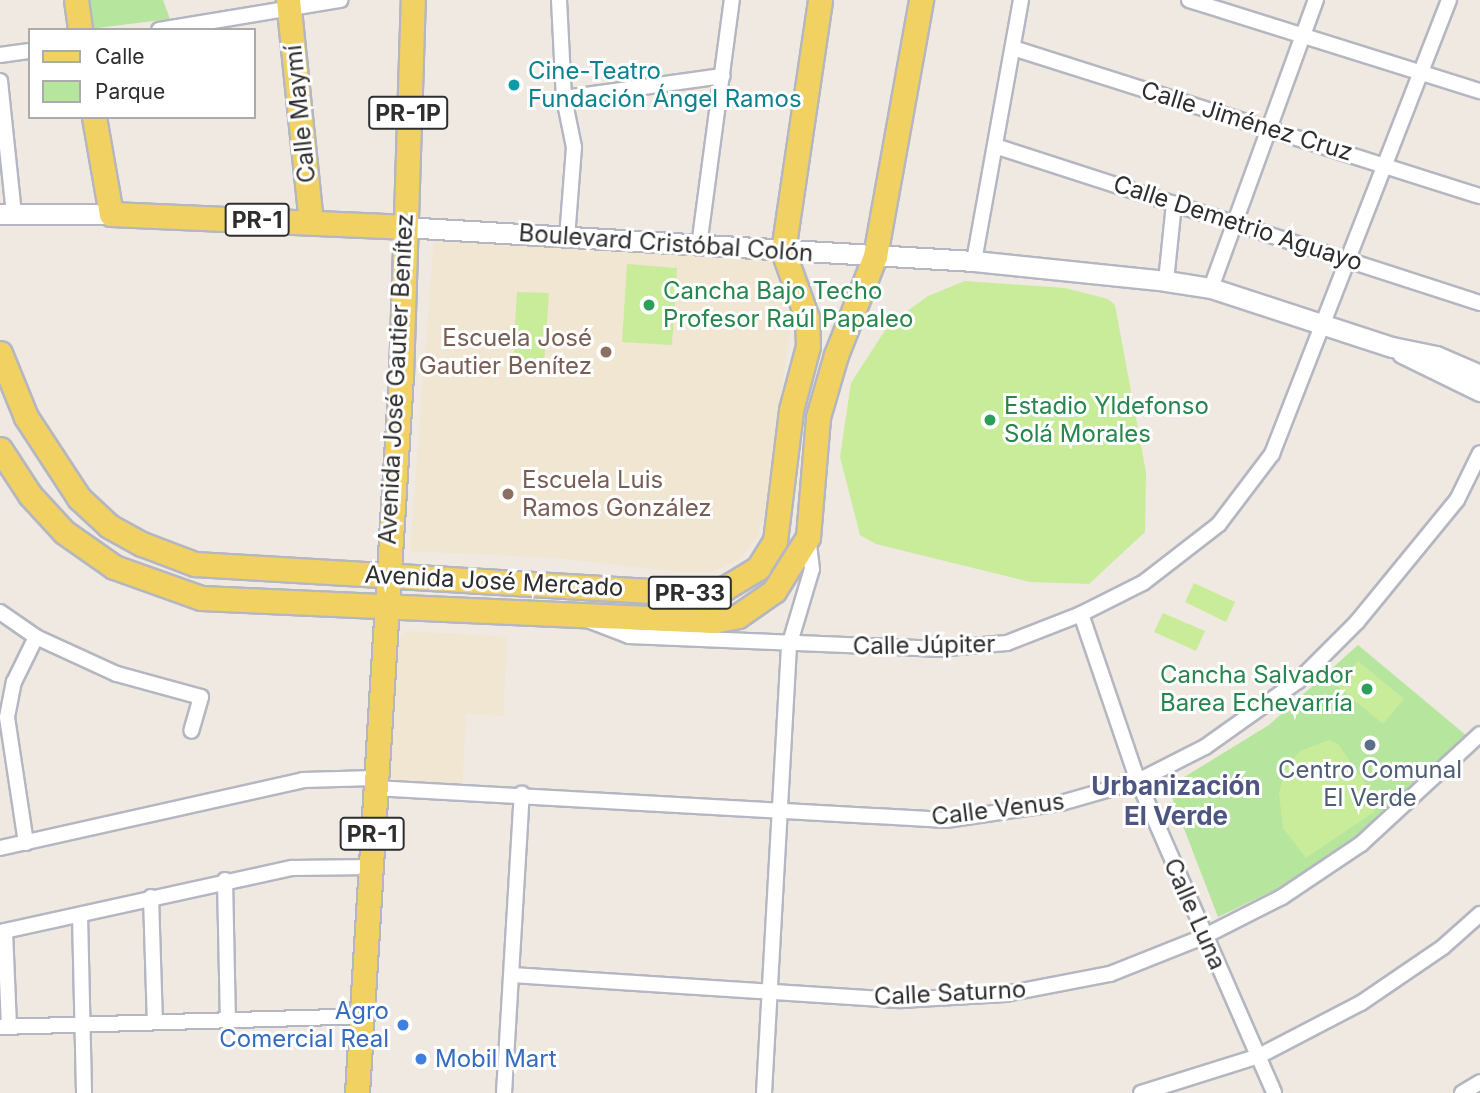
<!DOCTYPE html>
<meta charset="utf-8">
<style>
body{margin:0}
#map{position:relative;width:1480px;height:1093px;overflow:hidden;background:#efe9e1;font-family:Inter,sans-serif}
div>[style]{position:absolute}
.education>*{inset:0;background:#f0e6d1}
.green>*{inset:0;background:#b6e59e}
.pitch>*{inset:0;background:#c9ec9a}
.roads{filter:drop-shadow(2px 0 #b4b7c1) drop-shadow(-2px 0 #b4b7c1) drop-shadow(0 2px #b4b7c1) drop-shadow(0 -2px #b4b7c1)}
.street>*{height:14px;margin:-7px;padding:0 7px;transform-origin:7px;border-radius:7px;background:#fff}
.secondary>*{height:19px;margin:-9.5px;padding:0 9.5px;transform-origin:9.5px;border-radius:9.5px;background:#fff}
.primary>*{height:23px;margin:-11.5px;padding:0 11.5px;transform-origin:11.5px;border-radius:11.5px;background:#f2d163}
.dots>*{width:19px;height:19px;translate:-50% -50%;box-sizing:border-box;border:4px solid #fff;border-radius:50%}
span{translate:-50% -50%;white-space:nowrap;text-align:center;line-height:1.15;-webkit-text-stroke:6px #fff;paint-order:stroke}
.shield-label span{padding:2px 5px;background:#fff;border:2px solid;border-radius:5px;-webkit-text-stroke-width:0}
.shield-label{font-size:23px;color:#2e2e2e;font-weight:700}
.culture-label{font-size:24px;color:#0d838f}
.left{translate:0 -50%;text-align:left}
.street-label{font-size:24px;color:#2e2e2e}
.leisure-label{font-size:24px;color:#27864d}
.right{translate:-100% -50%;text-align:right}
.education-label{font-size:24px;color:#785e54}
.service-label{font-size:24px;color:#4e5e75}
.shop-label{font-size:24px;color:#366cbe}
.neighbourhood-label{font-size:26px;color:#4d5680;font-weight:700}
.legend{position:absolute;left:28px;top:28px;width:228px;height:91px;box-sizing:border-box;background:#fff;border:2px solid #ababab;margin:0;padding:9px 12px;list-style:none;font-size:21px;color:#2e2e2e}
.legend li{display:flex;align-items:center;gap:14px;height:35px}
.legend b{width:35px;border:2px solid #ababab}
</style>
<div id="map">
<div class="education">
<div style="clip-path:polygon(434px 240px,771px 258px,787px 309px,789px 336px,766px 508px,757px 538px,738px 560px,713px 572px,680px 572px,556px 558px,410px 551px)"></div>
<div style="clip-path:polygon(406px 631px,507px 637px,503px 716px,466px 714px,462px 789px,400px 786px,388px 777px,395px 645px)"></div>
</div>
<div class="green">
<div style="clip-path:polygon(86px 0,163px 0,170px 19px,89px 29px)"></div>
<div style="clip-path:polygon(1358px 645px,1467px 736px,1430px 775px,1349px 843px,1281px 887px,1218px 917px,1168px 787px,1269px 725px)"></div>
</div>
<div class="pitch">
<div style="clip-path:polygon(627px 264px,677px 268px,672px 345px,622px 342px)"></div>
<div style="clip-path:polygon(965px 281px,1065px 288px,1108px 299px,1115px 305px,1146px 472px,1145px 532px,1089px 584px,1030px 582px,876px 544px,860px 535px,840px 457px,851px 383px,889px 324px,928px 296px)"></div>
<div style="clip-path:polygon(517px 292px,549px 293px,544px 365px,513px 363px)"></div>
<div style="clip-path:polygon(1194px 583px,1235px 602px,1226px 622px,1185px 602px)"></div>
<div style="clip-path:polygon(1163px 613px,1205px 631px,1196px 651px,1154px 632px)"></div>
<div style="clip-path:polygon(1358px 661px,1404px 699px,1383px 724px,1336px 685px)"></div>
<div style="clip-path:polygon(1329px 740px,1338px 744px,1376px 799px,1374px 812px,1306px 858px,1283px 828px,1279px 793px,1285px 771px,1300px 751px)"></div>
</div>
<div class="roads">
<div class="street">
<div style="left:559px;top:0;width:98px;rotate:87.1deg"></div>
<div style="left:564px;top:98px;width:50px;rotate:78.5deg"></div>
<div style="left:574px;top:147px;width:90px;rotate:94.4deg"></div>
<div style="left:1189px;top:0;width:305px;rotate:17.4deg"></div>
<div style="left:159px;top:30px;width:184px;rotate:-9.4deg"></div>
<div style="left:1013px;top:48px;width:490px;rotate:17.6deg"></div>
<div style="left:0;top:55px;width:30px;rotate:-8deg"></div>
<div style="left:0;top:81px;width:135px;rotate:84deg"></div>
<div style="left:564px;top:98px;width:160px;rotate:-7.9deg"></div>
<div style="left:995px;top:146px;width:510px;rotate:17.94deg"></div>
<div style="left:699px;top:246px;width:248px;rotate:-82.4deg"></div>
<div style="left:974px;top:261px;width:265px;rotate:-79.8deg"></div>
<div style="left:1166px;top:281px;width:78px;rotate:-84.1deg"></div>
<div style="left:1211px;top:288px;width:307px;rotate:-70deg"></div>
<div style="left:0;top:612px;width:44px;rotate:34.8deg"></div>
<div style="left:36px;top:637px;width:89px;rotate:24.6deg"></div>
<div style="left:117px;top:674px;width:87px;rotate:15.3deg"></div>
<div style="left:201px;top:697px;width:35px;rotate:106deg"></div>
<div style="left:1081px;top:614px;width:176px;rotate:71.2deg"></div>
<div style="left:1138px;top:781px;width:340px;rotate:66.4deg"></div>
<div style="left:590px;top:621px;width:42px;rotate:21deg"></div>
<div style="left:629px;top:636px;width:307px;rotate:2.4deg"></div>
<div style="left:936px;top:649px;width:71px;rotate:-4.8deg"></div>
<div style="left:1007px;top:643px;width:79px;rotate:-21.4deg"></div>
<div style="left:1081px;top:614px;width:69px;rotate:-26.6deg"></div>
<div style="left:1143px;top:583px;width:96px;rotate:-37.8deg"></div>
<div style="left:1219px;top:524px;width:88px;rotate:-52.9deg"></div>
<div style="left:1272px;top:454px;width:487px;rotate:-68.7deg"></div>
<div style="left:374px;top:788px;width:573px;rotate:3.2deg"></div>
<div style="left:946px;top:820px;width:116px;rotate:-8.4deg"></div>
<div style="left:1061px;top:803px;width:80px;rotate:-15.9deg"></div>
<div style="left:1138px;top:781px;width:75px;rotate:-26.9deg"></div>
<div style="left:1205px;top:747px;width:114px;rotate:-35.4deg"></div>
<div style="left:1298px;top:681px;width:83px;rotate:-45deg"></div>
<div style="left:1357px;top:622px;width:158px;rotate:-50.7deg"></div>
<div style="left:1457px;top:500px;width:52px;rotate:-63.9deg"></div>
<div style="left:26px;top:843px;width:127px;rotate:-98.6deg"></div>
<div style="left:7px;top:717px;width:36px;rotate:-79deg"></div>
<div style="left:14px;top:682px;width:50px;rotate:-63.9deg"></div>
<div style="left:0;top:848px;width:311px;rotate:-12.6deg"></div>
<div style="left:303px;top:780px;width:72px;rotate:-1.6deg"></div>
<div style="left:225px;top:880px;width:140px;rotate:88.8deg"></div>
<div style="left:151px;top:897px;width:124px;rotate:88.2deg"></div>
<div style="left:80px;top:915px;width:178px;rotate:88.7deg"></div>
<div style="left:5px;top:931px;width:96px;rotate:87.6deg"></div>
<div style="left:0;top:932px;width:299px;rotate:-12.4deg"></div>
<div style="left:292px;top:868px;width:78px;rotate:-0.7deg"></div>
<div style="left:512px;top:975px;width:390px;rotate:3.7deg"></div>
<div style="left:901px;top:1000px;width:104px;rotate:-3.3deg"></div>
<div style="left:1005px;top:994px;width:107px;rotate:-10.8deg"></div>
<div style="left:1110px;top:974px;width:100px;rotate:-21.7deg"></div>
<div style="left:1203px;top:937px;width:89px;rotate:-26.9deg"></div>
<div style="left:1282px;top:897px;width:95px;rotate:-33.9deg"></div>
<div style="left:1361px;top:844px;width:162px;rotate:-42.7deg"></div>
<div style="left:0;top:1027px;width:361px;rotate:-1.7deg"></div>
<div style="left:504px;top:1093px;width:300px;rotate:-86.6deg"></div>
<div style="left:764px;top:1093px;width:448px;rotate:-86.8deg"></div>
<div style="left:789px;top:646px;width:80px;rotate:-73.4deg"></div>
<div style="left:812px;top:569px;width:32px;rotate:-97deg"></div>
<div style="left:1141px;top:1093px;width:124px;rotate:-17.4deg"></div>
<div style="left:1259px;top:1056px;width:115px;rotate:-27.5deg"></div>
<div style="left:1361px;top:1003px;width:99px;rotate:-34.3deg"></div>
<div style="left:1443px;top:947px;width:50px;rotate:-41.7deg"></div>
<div style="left:1462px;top:1093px;width:21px;rotate:-31deg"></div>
</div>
<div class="secondary">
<div style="left:0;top:214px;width:111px"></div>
<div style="left:403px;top:227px;width:572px;rotate:3.41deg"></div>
<div style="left:974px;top:261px;width:193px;rotate:5.9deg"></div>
<div style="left:1166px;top:281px;width:46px;rotate:8.8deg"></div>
<div style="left:1211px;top:288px;width:190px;rotate:18.1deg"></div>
<div style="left:1392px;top:347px;width:45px;rotate:11.6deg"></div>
<div style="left:1436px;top:356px;width:48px;rotate:23.4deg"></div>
<div style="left:1402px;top:353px;width:87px;rotate:26deg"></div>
</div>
<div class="primary">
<div style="left:76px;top:0;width:30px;rotate:82deg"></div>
<div style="left:288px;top:0;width:223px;rotate:84.1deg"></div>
<div style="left:94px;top:117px;width:98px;rotate:80.1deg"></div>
<div style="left:111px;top:214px;width:292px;rotate:2.5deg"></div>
<div style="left:0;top:353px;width:69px;rotate:67.9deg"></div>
<div style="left:26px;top:417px;width:97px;rotate:56.8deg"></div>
<div style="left:79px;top:498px;width:41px;rotate:43deg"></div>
<div style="left:109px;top:526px;width:38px;rotate:29deg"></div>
<div style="left:142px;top:544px;width:57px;rotate:20.7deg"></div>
<div style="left:195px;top:564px;width:508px;rotate:3.39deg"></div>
<div style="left:702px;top:594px;width:24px;rotate:-15deg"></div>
<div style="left:725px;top:588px;width:39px;rotate:-31deg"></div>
<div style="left:758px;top:568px;width:32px;rotate:-58deg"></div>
<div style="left:775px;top:541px;width:132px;rotate:-83deg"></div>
<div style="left:791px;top:410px;width:66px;rotate:-75.1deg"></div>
<div style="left:808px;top:346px;width:28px;rotate:-92deg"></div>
<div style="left:807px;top:318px;width:71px;rotate:-109.7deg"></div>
<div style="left:783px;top:251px;width:254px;rotate:-81.6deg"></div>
<div style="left:0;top:449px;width:55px;rotate:56.9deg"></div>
<div style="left:30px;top:495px;width:50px;rotate:47.4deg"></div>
<div style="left:64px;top:532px;width:61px;rotate:35deg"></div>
<div style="left:114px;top:567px;width:92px;rotate:19.6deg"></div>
<div style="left:201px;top:598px;width:513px;rotate:2.57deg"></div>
<div style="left:713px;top:621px;width:25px;rotate:-11deg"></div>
<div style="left:738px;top:616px;width:44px;rotate:-34.8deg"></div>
<div style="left:774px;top:591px;width:64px;rotate:-57.8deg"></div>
<div style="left:808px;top:537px;width:120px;rotate:-85.2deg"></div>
<div style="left:818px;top:417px;width:65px;rotate:-73.8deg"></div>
<div style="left:836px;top:355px;width:106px;rotate:-68.5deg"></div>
<div style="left:875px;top:256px;width:260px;rotate:-79.8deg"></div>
<div style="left:357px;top:1093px;width:718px;rotate:-86.49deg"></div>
<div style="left:401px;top:376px;width:376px;rotate:-88.2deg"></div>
</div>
</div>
<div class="dots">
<div style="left:514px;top:85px;background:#0f9aa8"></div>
<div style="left:649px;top:305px;background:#2e9e5b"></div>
<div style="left:606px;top:352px;background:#8d6e63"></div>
<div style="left:990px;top:420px;background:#2e9e5b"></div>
<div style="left:508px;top:494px;background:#8d6e63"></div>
<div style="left:1367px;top:689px;background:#2e9e5b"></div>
<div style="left:1370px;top:745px;background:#5c6f8a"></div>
<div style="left:403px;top:1025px;background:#3f7fe0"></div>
<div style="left:421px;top:1059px;background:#3f7fe0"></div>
</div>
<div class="shield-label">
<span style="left:408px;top:113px">PR-1P</span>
<span style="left:257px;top:220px">PR-1</span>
<span style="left:690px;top:593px">PR-33</span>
<span style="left:372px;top:834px">PR-1</span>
</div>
<div class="culture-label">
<span class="left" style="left:528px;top:85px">Cine-Teatro<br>Fundación Ángel Ramos</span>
</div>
<div class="street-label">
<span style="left:300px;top:114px;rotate:-96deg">Calle Maymí</span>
<span style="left:1247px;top:121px;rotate:17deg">Calle Jiménez Cruz</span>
<span style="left:1238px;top:223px;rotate:18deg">Calle Demetrio Aguayo</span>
<span style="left:666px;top:243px;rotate:4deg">Boulevard Cristóbal Colón</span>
<span style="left:396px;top:379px;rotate:-87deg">Avenida José Gautier Benítez</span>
<span style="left:494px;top:581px;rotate:3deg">Avenida José Mercado</span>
<span style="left:924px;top:645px;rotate:-1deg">Calle Júpiter</span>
<span style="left:998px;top:809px;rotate:-7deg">Calle Venus</span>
<span style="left:1195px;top:914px;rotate:66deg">Calle Luna</span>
<span style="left:950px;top:993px;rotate:-3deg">Calle Saturno</span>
</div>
<div class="leisure-label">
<span class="left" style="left:663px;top:305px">Cancha Bajo Techo<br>Profesor Raúl Papaleo</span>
<span class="left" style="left:1004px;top:420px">Estadio Yldefonso<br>Solá Morales</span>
<span class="right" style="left:1353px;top:689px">Cancha Salvador<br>Barea Echevarría</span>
</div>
<div class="education-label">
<span class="right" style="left:592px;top:352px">Escuela José<br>Gautier Benítez</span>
<span class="left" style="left:522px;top:494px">Escuela Luis<br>Ramos González</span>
</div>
<div class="service-label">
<span style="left:1370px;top:784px">Centro Comunal<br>El Verde</span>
</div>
<div class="shop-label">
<span class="right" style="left:389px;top:1025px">Agro<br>Comercial Real</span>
<span class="left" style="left:435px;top:1059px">Mobil Mart</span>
</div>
<div class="neighbourhood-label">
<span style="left:1176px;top:801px">Urbanización<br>El Verde</span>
</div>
<ul class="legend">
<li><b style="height:9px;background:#f2d163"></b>Calle</li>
<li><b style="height:19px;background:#b6e59e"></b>Parque</li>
</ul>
</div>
